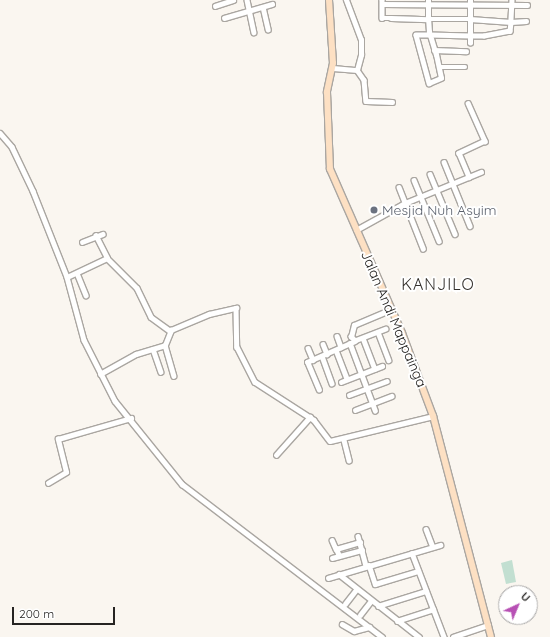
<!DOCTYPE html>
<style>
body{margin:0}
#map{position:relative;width:550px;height:637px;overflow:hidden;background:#faf6f0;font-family:Quicksand,sans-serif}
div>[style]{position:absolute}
.green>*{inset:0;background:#c2dfd1}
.roads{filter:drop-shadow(1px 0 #aaa6a1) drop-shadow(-1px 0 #aaa6a1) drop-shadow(0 1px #aaa6a1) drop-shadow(0 -1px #aaa6a1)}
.minor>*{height:4.5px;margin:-2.25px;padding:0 2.25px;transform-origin:2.25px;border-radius:2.25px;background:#fff}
.major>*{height:6px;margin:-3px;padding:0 3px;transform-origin:3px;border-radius:3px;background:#fde0c3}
.dots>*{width:11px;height:11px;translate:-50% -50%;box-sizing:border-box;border:2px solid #fff;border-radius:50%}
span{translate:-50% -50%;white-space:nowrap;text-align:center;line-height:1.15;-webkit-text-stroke:4px #fff;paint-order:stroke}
.worship-label{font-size:14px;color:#5b616d}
.left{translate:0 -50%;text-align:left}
.street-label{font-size:14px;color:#262422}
.quarter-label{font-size:16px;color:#35312d;letter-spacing:1px}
.north{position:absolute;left:498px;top:585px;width:40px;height:40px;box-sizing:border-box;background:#fff;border:1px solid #a8a7a7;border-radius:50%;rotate:44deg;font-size:11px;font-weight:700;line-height:16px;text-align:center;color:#262422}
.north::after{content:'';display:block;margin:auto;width:14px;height:18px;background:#b750b4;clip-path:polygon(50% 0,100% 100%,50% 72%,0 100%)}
.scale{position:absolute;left:12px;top:607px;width:103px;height:18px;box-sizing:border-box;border:2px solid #262422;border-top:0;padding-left:5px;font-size:12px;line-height:14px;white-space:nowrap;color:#262422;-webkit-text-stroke:3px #fff;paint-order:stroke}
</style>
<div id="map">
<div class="green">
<div style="clip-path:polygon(512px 560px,516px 582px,506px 584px,501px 563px)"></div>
</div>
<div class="roads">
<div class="minor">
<div style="left:247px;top:0;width:33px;rotate:78deg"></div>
<div style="left:382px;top:0;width:18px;rotate:90deg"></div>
<div style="left:382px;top:18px;width:9px"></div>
<div style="left:391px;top:18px;width:37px;rotate:2deg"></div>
<div style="left:428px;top:19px;width:42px"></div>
<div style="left:470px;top:19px;width:41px;rotate:4.2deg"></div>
<div style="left:511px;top:22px;width:9px;rotate:96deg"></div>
<div style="left:510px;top:31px;width:26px;rotate:169deg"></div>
<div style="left:484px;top:36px;width:14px;rotate:180deg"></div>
<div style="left:470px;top:36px;width:40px;rotate:-178.6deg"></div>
<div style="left:430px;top:35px;width:14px;rotate:180deg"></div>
<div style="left:416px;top:35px;width:50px;rotate:74.8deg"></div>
<div style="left:429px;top:83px;width:13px;rotate:-23deg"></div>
<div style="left:441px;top:78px;width:24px;rotate:-102deg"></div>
<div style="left:436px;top:55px;width:21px;rotate:-107deg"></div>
<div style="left:430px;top:35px;width:2px;rotate:-117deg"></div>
<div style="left:429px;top:33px;width:1px;rotate:-90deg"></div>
<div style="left:429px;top:32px;width:13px;rotate:-94deg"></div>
<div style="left:428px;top:19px;width:19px;rotate:-90deg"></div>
<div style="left:512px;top:0;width:22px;rotate:93deg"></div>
<div style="left:511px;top:22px;width:15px;rotate:-4deg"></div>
<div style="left:382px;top:4px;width:145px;rotate:0.4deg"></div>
<div style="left:215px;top:6px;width:19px;rotate:-18deg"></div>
<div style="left:263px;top:7px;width:23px;rotate:77deg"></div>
<div style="left:224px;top:18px;width:50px;rotate:-16.3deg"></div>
<div style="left:470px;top:43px;width:43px;rotate:-90deg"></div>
<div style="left:434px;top:50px;width:32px;rotate:2deg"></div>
<div style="left:439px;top:67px;width:26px"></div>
<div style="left:333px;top:68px;width:24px;rotate:5deg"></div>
<div style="left:357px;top:70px;width:16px;rotate:-75deg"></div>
<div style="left:361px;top:55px;width:15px;rotate:-90deg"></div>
<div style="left:361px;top:40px;width:43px;rotate:-110.6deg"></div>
<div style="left:357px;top:70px;width:12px;rotate:55deg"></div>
<div style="left:364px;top:80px;width:21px;rotate:85deg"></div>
<div style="left:366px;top:101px;width:26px;rotate:2deg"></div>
<div style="left:468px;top:103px;width:42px;rotate:65.9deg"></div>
<div style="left:485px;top:141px;width:29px;rotate:155deg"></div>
<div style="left:459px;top:153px;width:26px;rotate:67deg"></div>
<div style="left:0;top:133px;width:18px;rotate:49deg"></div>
<div style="left:12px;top:147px;width:49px;rotate:64.5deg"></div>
<div style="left:33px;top:191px;width:92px;rotate:68.4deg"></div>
<div style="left:67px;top:277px;width:65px;rotate:74.9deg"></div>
<div style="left:84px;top:340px;width:68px;rotate:63.1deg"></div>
<div style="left:115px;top:401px;width:107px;rotate:51.1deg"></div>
<div style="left:182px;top:484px;width:252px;rotate:37.4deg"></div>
<div style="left:444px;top:162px;width:69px;rotate:67.9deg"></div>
<div style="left:430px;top:174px;width:65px;rotate:67.4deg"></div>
<div style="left:414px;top:180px;width:66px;rotate:67.7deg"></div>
<div style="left:399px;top:187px;width:66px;rotate:68.5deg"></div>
<div style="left:356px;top:230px;width:56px;rotate:-28.9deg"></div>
<div style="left:405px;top:203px;width:82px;rotate:-22.2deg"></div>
<div style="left:82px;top:242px;width:22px;rotate:-21deg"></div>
<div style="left:107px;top:258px;width:42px;rotate:45deg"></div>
<div style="left:137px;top:288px;width:32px;rotate:64deg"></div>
<div style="left:151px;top:317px;width:24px;rotate:36deg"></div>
<div style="left:77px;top:273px;width:24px;rotate:68deg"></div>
<div style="left:67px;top:277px;width:44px;rotate:-25.4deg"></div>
<div style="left:107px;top:258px;width:25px;rotate:-117deg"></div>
<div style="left:386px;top:329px;width:33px;rotate:159deg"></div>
<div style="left:355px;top:341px;width:6px;rotate:-135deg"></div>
<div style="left:351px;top:337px;width:12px;rotate:-76deg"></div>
<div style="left:354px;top:325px;width:41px;rotate:-22.8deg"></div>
<div style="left:378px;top:332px;width:30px;rotate:69deg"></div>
<div style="left:337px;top:336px;width:12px;rotate:70deg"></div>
<div style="left:363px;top:338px;width:33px;rotate:69deg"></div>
<div style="left:350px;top:343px;width:72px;rotate:69.5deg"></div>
<div style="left:323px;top:344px;width:11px;rotate:68deg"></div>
<div style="left:165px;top:345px;width:32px;rotate:74deg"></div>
<div style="left:308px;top:348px;width:13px;rotate:67deg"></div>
<div style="left:153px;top:349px;width:24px;rotate:71deg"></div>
<div style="left:336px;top:350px;width:31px;rotate:69deg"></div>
<div style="left:322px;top:356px;width:29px;rotate:70deg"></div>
<div style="left:100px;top:374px;width:41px;rotate:-29.1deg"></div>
<div style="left:136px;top:354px;width:30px;rotate:-17deg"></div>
<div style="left:165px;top:345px;width:16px;rotate:-68deg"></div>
<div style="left:171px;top:330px;width:41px;rotate:-22.8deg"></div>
<div style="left:209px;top:314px;width:28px;rotate:-13deg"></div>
<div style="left:236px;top:308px;width:39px;rotate:89deg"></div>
<div style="left:237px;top:347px;width:39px;rotate:63deg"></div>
<div style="left:255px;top:382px;width:70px;rotate:32.8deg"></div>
<div style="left:314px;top:420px;width:26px;rotate:53deg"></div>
<div style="left:330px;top:441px;width:106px;rotate:-13.6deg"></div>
<div style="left:341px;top:382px;width:44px;rotate:-21.3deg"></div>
<div style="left:319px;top:390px;width:30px;rotate:-113deg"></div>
<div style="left:307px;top:362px;width:52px;rotate:-23.6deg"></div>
<div style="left:349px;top:395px;width:40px;rotate:-20.2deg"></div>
<div style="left:355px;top:410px;width:39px;rotate:-21deg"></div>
<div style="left:344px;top:440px;width:21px;rotate:76deg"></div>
<div style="left:276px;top:455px;width:51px;rotate:-48.2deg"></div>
<div style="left:48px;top:483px;width:21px;rotate:-31deg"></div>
<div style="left:66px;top:472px;width:34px;rotate:-104deg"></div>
<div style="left:58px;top:439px;width:76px;rotate:-16deg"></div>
<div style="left:426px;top:529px;width:19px;rotate:69deg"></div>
<div style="left:358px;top:536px;width:31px;rotate:75deg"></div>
<div style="left:332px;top:540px;width:10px;rotate:66deg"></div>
<div style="left:412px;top:553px;width:90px;rotate:69.1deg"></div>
<div style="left:339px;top:556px;width:8px;rotate:-113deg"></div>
<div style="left:336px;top:549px;width:25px;rotate:-16deg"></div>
<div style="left:332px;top:558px;width:31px;rotate:-15deg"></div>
<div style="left:369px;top:565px;width:20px;rotate:72deg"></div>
<div style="left:375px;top:584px;width:45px;rotate:-16.8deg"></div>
<div style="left:339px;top:574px;width:102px;rotate:38.2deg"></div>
<div style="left:328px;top:578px;width:117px;rotate:-16.4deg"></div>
<div style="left:345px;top:604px;width:18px;rotate:-52deg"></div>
<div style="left:378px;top:606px;width:50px;rotate:-17.4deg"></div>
<div style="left:360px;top:615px;width:18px;rotate:-52deg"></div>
<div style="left:397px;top:621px;width:38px;rotate:-18deg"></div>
<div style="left:342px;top:624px;width:14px;rotate:30deg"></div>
<div style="left:354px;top:631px;width:16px;rotate:-15deg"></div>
<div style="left:453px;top:637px;width:37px;rotate:-19deg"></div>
</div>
<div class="major">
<div style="left:329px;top:0;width:63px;rotate:86.4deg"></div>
<div style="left:333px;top:63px;width:30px;rotate:102deg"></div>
<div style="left:327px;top:92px;width:77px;rotate:87.8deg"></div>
<div style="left:330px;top:169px;width:179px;rotate:66.3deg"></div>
<div style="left:402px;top:333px;width:89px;rotate:69.5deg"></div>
<div style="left:433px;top:416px;width:228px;rotate:75.3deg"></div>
</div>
</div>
<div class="dots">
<div style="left:374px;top:210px;background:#6b7280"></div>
</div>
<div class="worship-label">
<span class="left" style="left:382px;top:210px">Mesjid Nuh Asyim</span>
</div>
<div class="street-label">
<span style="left:394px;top:319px;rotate:67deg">Jalan Andi Mappainga</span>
</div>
<div class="quarter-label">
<span style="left:438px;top:284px">KANJILO</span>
</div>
<div class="north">U</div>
<div class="scale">200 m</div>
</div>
